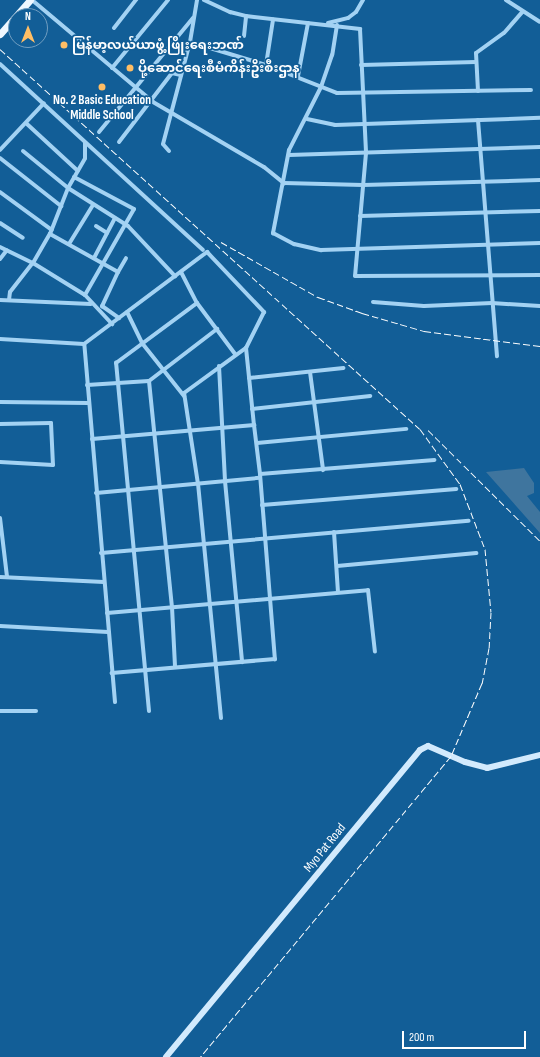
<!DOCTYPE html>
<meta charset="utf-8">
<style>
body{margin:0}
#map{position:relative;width:540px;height:1057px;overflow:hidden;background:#125e97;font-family:"Sofia Sans Condensed","Noto Sans Myanmar",sans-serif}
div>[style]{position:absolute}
.water>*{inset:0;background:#3f759e}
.street>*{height:4px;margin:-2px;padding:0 2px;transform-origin:2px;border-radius:2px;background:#a3d2f3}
.secondary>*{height:6px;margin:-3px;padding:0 3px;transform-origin:3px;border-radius:3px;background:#d2eafd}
.primary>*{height:7px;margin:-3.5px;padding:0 3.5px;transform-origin:3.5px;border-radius:3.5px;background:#eff7ff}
.rail>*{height:1px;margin-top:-0.5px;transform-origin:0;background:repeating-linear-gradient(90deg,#fff 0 7px,transparent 0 10px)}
.dots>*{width:11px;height:11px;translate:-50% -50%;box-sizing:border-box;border:2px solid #125e97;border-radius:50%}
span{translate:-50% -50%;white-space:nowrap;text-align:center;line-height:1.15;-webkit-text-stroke:3.5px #125e97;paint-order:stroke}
.poi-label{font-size:13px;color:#fff;font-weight:700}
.left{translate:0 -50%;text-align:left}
.street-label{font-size:13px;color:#fff}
.north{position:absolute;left:8px;top:8px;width:40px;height:40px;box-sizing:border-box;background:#125e97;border:1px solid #719ec1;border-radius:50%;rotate:0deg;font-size:11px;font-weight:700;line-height:16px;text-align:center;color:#fff}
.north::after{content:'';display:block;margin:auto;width:14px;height:18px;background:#ffbe65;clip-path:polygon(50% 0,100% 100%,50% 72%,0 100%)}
.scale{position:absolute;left:402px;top:1031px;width:124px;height:18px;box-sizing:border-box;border:2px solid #fff;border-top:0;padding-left:5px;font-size:12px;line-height:14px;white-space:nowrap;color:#fff;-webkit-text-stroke:3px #125e97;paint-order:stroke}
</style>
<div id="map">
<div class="water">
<div style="clip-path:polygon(524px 468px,534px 483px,534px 493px,527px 496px,540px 512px,540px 533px,486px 472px)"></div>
</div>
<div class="street">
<div style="left:32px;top:0;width:158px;rotate:40.1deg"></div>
<div style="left:153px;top:102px;width:129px;rotate:30.4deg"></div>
<div style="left:264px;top:167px;width:26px;rotate:39deg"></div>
<div style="left:284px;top:183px;width:79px;rotate:1.5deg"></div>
<div style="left:363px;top:185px;width:177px;rotate:-1.6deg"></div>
<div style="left:204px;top:0;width:29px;rotate:25deg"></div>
<div style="left:230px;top:12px;width:16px;rotate:14deg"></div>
<div style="left:246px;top:16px;width:115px;rotate:6.5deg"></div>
<div style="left:360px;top:29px;width:124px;rotate:87.2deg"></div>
<div style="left:366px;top:153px;width:123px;rotate:95.1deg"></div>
<div style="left:355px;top:276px;width:185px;rotate:-0.3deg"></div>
<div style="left:506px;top:0;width:40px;rotate:32.9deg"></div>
<div style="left:328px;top:23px;width:21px;rotate:-14deg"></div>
<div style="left:348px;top:18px;width:10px;rotate:-37deg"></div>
<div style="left:356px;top:12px;width:14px;rotate:-60deg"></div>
<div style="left:337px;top:25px;width:30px;rotate:99deg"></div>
<div style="left:332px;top:55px;width:34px;rotate:109deg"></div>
<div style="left:321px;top:87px;width:71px;rotate:116.9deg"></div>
<div style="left:289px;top:150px;width:85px;rotate:100.9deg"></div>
<div style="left:273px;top:233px;width:24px;rotate:28deg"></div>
<div style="left:294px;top:244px;width:28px;rotate:13deg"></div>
<div style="left:321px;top:250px;width:219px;rotate:-1.8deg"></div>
<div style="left:114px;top:28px;width:36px;rotate:-52deg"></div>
<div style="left:244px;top:36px;width:20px;rotate:-84deg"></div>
<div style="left:190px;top:42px;width:79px;rotate:16.8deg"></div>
<div style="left:266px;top:65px;width:76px;rotate:21.5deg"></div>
<div style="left:337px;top:93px;width:194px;rotate:-0.9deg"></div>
<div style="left:0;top:64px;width:275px;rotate:42.5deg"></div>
<div style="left:266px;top:65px;width:46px;rotate:-81.2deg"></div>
<div style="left:361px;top:65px;width:115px;rotate:-1.5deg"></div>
<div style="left:112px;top:68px;width:88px;rotate:-50.5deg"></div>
<div style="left:298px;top:76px;width:54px;rotate:-79.3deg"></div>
<div style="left:478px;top:91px;width:38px;rotate:-93deg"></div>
<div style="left:476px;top:53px;width:34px;rotate:-36deg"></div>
<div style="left:504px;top:33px;width:28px;rotate:-49deg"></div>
<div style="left:307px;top:119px;width:29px;rotate:12deg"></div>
<div style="left:335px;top:125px;width:205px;rotate:-2deg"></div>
<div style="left:478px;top:120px;width:237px;rotate:85.4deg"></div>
<div style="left:27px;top:124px;width:69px;rotate:42.7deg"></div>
<div style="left:99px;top:132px;width:148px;rotate:-50.5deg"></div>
<div style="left:119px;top:142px;width:87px;rotate:-52.5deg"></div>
<div style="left:172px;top:73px;width:9px;rotate:13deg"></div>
<div style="left:0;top:150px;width:64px;rotate:-46.9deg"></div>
<div style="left:23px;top:151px;width:58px;rotate:39.4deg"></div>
<div style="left:68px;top:188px;width:71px;rotate:32.3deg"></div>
<div style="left:128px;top:226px;width:69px;rotate:46.8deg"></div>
<div style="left:169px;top:151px;width:9px;rotate:-131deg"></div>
<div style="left:163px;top:144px;width:106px;rotate:-75.2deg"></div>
<div style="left:190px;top:42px;width:43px;rotate:-80.5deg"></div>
<div style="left:289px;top:155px;width:251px;rotate:-1.8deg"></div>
<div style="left:0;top:158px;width:78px;rotate:38.2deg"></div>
<div style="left:74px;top:177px;width:68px;rotate:28.1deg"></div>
<div style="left:134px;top:209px;width:99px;rotate:119.7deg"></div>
<div style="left:0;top:192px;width:64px;rotate:36.2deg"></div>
<div style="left:360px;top:216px;width:180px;rotate:-1.6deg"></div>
<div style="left:0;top:223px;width:27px;rotate:33deg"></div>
<div style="left:96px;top:226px;width:13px;rotate:32deg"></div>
<div style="left:50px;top:234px;width:78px;rotate:29.2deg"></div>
<div style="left:118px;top:272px;width:38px;rotate:115deg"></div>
<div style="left:102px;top:306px;width:21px;rotate:35deg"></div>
<div style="left:69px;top:244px;width:46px;rotate:-58.4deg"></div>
<div style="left:0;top:247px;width:37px;rotate:26deg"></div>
<div style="left:33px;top:263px;width:61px;rotate:31.6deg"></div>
<div style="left:85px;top:295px;width:40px;rotate:47deg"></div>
<div style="left:94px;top:258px;width:45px;rotate:-62.3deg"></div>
<div style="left:0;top:259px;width:11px;rotate:-52deg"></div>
<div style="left:118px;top:272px;width:16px;rotate:-60deg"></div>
<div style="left:181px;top:272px;width:35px;rotate:63deg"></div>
<div style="left:197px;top:303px;width:64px;rotate:53.3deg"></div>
<div style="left:0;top:300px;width:91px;rotate:2.5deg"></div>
<div style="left:9px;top:300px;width:8px;rotate:-83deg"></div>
<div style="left:10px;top:292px;width:37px;rotate:-52deg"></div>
<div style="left:33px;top:263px;width:34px;rotate:-60deg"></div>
<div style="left:50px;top:234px;width:49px;rotate:-68.6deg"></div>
<div style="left:68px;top:188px;width:34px;rotate:-60deg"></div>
<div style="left:85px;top:158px;width:15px;rotate:-90deg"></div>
<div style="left:373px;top:302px;width:51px;rotate:4.5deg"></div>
<div style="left:424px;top:306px;width:68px;rotate:-2.5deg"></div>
<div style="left:492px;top:303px;width:48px;rotate:3.6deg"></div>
<div style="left:127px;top:312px;width:34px;rotate:64deg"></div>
<div style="left:142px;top:343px;width:68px;rotate:51.6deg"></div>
<div style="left:0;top:339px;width:84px;rotate:3.4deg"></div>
<div style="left:219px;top:366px;width:115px;rotate:87deg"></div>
<div style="left:225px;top:481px;width:182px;rotate:84.6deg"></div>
<div style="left:310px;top:372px;width:99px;rotate:82.4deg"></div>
<div style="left:249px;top:378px;width:95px;rotate:-6.1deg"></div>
<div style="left:149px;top:381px;width:227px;rotate:84.2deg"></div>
<div style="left:172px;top:607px;width:59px;rotate:87.1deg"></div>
<div style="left:87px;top:385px;width:62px;rotate:-3.7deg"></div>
<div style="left:149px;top:381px;width:86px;rotate:-37.4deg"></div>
<div style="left:0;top:402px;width:88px;rotate:0.7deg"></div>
<div style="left:252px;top:409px;width:119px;rotate:-6.3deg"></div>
<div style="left:0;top:424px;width:51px;rotate:-1.1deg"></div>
<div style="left:51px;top:423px;width:42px;rotate:87.3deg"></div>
<div style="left:53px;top:465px;width:53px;rotate:-176.8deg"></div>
<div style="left:92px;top:439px;width:163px;rotate:-4.9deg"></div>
<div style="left:254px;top:425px;width:49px;rotate:83deg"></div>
<div style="left:260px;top:474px;width:186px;rotate:85.4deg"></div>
<div style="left:275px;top:659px;width:164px;rotate:175.1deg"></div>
<div style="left:257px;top:443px;width:150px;rotate:-5.4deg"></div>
<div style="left:260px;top:474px;width:175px;rotate:-4.6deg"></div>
<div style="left:96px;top:493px;width:164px;rotate:-5.3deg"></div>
<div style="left:262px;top:505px;width:195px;rotate:-4.7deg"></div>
<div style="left:0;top:518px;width:59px;rotate:83.2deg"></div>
<div style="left:334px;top:532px;width:60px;rotate:86.2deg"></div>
<div style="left:101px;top:553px;width:369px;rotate:-5deg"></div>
<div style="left:337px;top:566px;width:140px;rotate:-5.3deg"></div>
<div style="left:0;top:577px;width:104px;rotate:2.8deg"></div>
<div style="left:107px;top:613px;width:262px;rotate:-5deg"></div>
<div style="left:368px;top:590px;width:62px;rotate:83.6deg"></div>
<div style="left:0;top:626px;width:108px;rotate:3.2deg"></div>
<div style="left:115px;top:702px;width:359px;rotate:-94.9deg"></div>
<div style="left:84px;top:344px;width:154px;rotate:-36.8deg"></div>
<div style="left:207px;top:252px;width:83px;rotate:46.5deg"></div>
<div style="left:264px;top:312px;width:40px;rotate:116.6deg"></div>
<div style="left:246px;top:348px;width:77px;rotate:84.1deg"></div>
<div style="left:0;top:711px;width:36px"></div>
<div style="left:149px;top:711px;width:350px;rotate:-95.4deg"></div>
<div style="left:116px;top:363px;width:101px;rotate:-36.5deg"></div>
<div style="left:221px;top:718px;width:235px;rotate:-95.6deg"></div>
<div style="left:198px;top:484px;width:92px;rotate:-98.7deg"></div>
<div style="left:184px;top:393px;width:77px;rotate:-36deg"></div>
</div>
<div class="secondary">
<div style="left:166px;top:1057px;width:398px;rotate:-50.4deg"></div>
<div style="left:420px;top:750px;width:9px;rotate:-27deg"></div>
<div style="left:428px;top:746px;width:40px;rotate:23.4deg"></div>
<div style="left:465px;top:762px;width:23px;rotate:15deg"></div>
<div style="left:487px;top:768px;width:55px;rotate:-13.8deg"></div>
</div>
<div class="primary">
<div style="left:0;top:34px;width:45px;rotate:-48.6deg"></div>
</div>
<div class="rail">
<div style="left:0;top:49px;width:566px;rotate:42.14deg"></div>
<div style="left:420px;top:429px;width:68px;rotate:54deg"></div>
<div style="left:460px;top:484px;width:70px;rotate:69deg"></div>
<div style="left:485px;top:549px;width:63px;rotate:84.6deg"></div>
<div style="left:491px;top:612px;width:36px;rotate:93deg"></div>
<div style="left:489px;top:648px;width:36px;rotate:101deg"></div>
<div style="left:482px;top:683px;width:79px;rotate:113deg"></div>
<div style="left:451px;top:756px;width:392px;rotate:129.8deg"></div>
<div style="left:221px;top:242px;width:112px;rotate:29.6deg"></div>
<div style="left:318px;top:297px;width:47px;rotate:20deg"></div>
<div style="left:362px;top:313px;width:65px;rotate:16.2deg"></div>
<div style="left:424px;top:331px;width:117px;rotate:7.4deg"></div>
<div style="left:428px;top:430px;width:158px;rotate:44.7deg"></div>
</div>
<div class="dots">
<div style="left:64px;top:45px;background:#ffbe65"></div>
<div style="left:130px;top:68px;background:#ffbe65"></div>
<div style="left:102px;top:87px;background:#ffbe65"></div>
</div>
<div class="poi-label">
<span class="left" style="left:72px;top:45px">မြန်မာ့လယ်ယာဖွံ့ဖြိုးရေးဘဏ်</span>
<span class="left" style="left:138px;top:68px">ပို့ဆောင်ရေးစီမံကိန်းဦးစီးဌာန</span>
<span style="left:102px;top:108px">No. 2 Basic Education<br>Middle School</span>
</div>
<div class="street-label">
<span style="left:325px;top:848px;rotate:-51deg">Myo Pat Road</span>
</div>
<div class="north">N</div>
<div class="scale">200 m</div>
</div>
